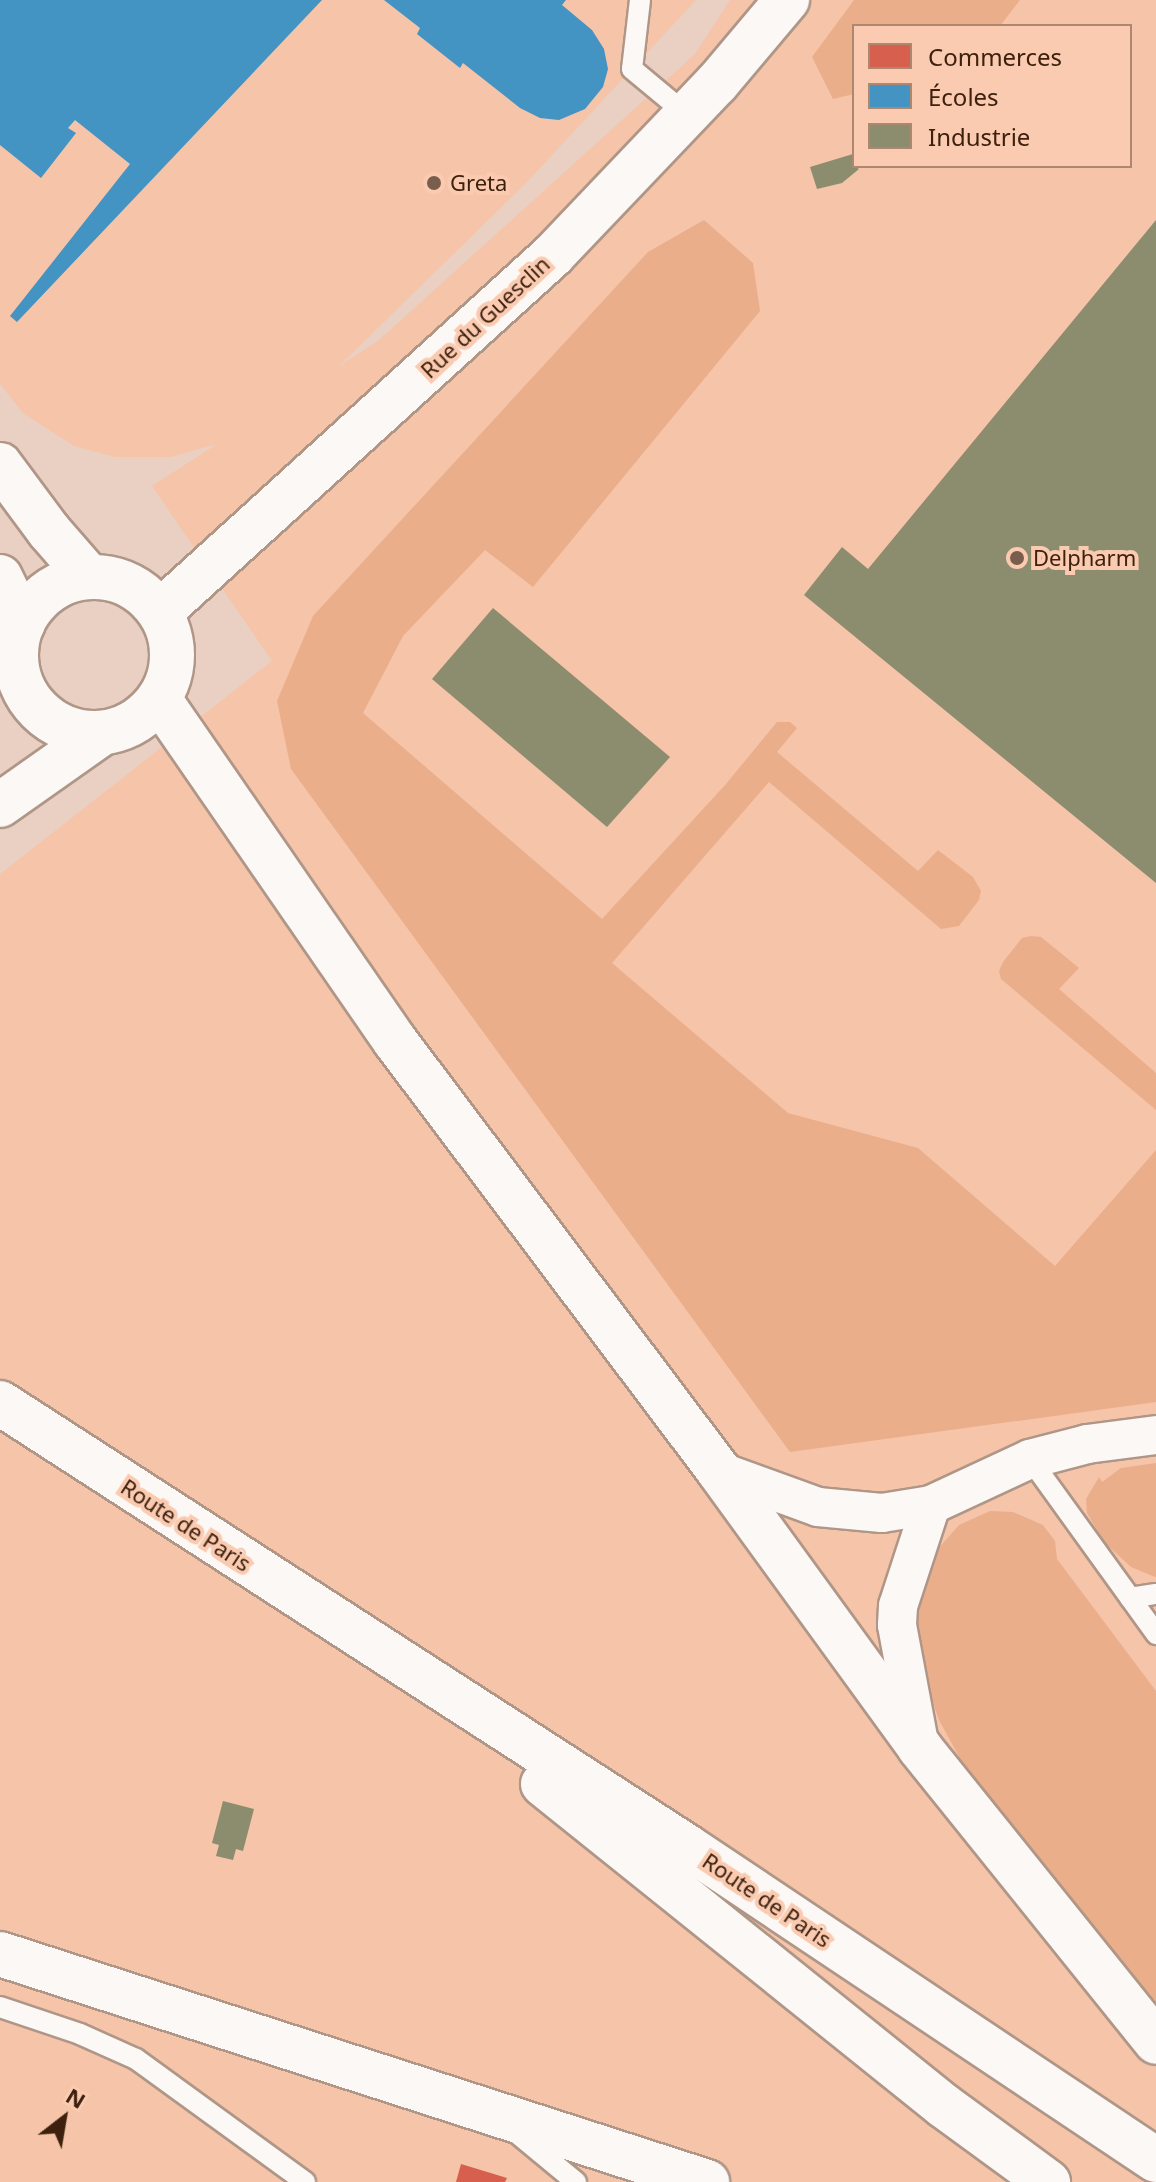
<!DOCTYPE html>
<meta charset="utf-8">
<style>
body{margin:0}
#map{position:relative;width:1156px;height:2182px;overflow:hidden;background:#e9d0c2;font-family:"Noto Sans",sans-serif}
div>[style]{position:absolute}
.built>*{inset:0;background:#f5c4a9}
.green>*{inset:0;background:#ebae8b}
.shops>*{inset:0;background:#d6604d}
.schools>*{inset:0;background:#4393c3}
.industry>*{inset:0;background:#8c8c6e}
.roads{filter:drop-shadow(2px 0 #af9687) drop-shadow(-2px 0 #af9687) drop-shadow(0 2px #af9687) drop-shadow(0 -2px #af9687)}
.service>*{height:20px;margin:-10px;padding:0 10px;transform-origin:10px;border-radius:10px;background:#fcf8f6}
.minor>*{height:38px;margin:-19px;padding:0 19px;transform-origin:19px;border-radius:19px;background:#fcf8f6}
.secondary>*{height:44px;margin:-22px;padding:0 22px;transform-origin:22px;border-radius:22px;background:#fcf8f6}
.primary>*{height:44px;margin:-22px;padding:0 22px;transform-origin:22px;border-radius:22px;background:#fcf8f6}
.primary>.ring{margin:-22px;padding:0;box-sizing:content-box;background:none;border:44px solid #fcf8f6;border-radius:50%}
.dots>*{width:22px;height:22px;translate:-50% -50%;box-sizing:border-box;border:4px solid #facbb1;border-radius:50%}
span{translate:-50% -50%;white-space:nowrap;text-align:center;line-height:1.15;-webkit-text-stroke:8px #facbb1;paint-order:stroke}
.poi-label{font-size:22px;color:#3d200e}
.left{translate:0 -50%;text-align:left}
.street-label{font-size:22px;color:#3d200e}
.legend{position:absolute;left:852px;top:24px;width:280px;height:144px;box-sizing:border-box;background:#facbb1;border:2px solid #ae8770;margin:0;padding:10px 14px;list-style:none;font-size:24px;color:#3d200e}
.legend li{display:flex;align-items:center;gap:16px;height:40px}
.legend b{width:40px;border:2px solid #ae8770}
.north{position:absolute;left:24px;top:2078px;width:80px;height:80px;-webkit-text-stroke:6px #facbb1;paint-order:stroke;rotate:31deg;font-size:22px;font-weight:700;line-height:32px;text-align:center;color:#3d200e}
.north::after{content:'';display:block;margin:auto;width:28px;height:36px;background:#3d200e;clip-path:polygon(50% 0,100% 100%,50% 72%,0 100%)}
</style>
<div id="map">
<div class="built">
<div style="clip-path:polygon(evenodd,0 0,696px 0,527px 182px,338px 367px,379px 340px,695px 54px,730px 0,1156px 0,1156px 2182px,0 2182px,0 874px,272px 661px,152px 486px,217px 444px,171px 457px,115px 457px,74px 446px,23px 413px,0 384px,0 0,854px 26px,1130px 26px,1130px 166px,854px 166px,854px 26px)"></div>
</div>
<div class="green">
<div style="clip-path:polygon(854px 0,1020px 0,1000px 26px,854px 26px,854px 94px,833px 99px,812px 57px)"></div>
<div style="clip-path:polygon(704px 220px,753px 263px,760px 311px,533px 587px,485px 550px,403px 636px,363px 713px,602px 919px,726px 784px,777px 722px,790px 722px,797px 728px,777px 752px,918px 871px,938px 850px,973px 877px,981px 891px,979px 900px,959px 926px,941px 929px,769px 782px,612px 963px,788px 1113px,918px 1148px,1055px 1266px,1156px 1150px,1156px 1402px,790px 1452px,291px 769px,277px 701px,313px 616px,648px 252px)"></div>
<div style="clip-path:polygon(1031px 936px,1041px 937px,1079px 968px,1059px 989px,1156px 1073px,1156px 1110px,1001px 979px,999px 971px,1003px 962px,1022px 938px)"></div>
<div style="clip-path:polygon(1156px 1463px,1156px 1577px,1155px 1577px,1131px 1567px,1104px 1542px,1087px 1513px,1086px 1499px,1099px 1477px,1102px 1482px,1121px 1468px)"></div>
<div style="clip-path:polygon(990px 1511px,1013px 1512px,1043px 1525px,1055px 1541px,1057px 1559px,1156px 1691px,1156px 2019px,969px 1775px,939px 1720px,924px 1677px,911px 1619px,923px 1579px,936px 1551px,959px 1525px)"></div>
</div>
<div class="shops">
<div style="clip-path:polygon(461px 2164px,507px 2178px,505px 2182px,456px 2182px)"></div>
</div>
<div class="schools">
<div style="clip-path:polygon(0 0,322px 0,17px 322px,10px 316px,130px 164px,75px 120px,68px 128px,76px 133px,41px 178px,0 145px)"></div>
<div style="clip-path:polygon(384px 0,566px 0,562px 5px,592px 30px,604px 49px,608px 69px,603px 87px,585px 109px,559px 120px,540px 118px,520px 108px,463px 63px,460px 68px,417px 34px,420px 28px)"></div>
</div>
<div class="industry">
<div style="clip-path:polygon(853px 154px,854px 166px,859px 169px,842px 183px,817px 189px,810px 167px)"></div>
<div style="clip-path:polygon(1156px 220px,1156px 883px,804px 595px,842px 547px,868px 569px)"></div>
<div style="clip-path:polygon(493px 608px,670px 757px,607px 827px,432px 679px)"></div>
<div style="clip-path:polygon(223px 1801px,254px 1809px,243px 1851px,236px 1849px,233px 1860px,216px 1856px,219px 1845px,212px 1843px)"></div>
</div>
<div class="roads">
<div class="service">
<div style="left:640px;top:0;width:69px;rotate:96.6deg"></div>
<div style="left:632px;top:69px;width:69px;rotate:39.7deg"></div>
<div style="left:1030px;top:1459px;width:216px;rotate:54.2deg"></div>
<div style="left:1130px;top:1598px;width:26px;rotate:-9deg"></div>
<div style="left:0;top:2007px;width:84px;rotate:18.6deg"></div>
<div style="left:80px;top:2034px;width:61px;rotate:24.1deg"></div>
<div style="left:136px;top:2059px;width:209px;rotate:36deg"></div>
<div style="left:519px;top:2135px;width:74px;rotate:39.5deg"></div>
</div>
<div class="minor">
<div style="left:719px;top:1471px;width:105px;rotate:20deg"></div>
<div style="left:818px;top:1507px;width:64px;rotate:5.4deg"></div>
<div style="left:882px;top:1513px;width:50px;rotate:-9.3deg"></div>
<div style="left:931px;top:1505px;width:109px;rotate:-24.9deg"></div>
<div style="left:1030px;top:1459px;width:59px;rotate:-14.7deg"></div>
<div style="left:1087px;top:1444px;width:70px;rotate:-7.4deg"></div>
<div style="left:920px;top:1748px;width:125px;rotate:-100.6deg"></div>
<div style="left:897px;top:1625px;width:19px;rotate:-87deg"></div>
<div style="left:898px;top:1606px;width:106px;rotate:-71.9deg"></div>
</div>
<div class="secondary">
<div style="left:0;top:465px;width:82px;rotate:53.4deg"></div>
<div style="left:49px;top:531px;width:61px;rotate:49deg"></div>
<div style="left:0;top:577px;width:52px;rotate:63.9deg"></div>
</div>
<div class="primary">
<div class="ring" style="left:16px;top:577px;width:112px;height:112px"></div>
<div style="left:160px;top:612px;width:531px;rotate:-42.25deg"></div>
<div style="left:553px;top:255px;width:238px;rotate:-46.4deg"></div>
<div style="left:717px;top:83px;width:109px;rotate:-49.9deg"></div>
<div style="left:159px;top:699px;width:416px;rotate:55.4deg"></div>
<div style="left:395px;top:1041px;width:538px;rotate:53deg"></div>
<div style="left:719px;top:1471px;width:342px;rotate:54deg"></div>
<div style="left:920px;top:1748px;width:377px;rotate:51.2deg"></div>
<div style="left:0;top:805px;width:125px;rotate:-35.2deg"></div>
<div style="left:0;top:1403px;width:817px;rotate:32.85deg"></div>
<div style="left:686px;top:1846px;width:565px;rotate:33.75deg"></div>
<div style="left:543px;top:1784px;width:514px;rotate:38.76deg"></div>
<div style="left:944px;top:2106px;width:129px;rotate:36.2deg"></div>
<div style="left:0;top:1954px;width:743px;rotate:17.87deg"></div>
</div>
</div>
<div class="dots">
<div style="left:434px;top:183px;background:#795e4d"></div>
<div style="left:1017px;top:558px;background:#795e4d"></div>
</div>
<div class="poi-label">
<span class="left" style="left:450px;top:183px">Greta</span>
<span class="left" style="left:1033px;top:558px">Delpharm</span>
</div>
<div class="street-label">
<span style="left:485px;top:317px;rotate:-43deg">Rue du Guesclin</span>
<span style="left:186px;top:1525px;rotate:33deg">Route de Paris</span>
<span style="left:767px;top:1900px;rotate:34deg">Route de Paris</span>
</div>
<ul class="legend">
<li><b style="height:22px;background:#d6604d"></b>Commerces</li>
<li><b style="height:22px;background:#4393c3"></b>Écoles</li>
<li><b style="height:22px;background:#8c8c6e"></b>Industrie</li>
</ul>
<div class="north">N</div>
</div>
